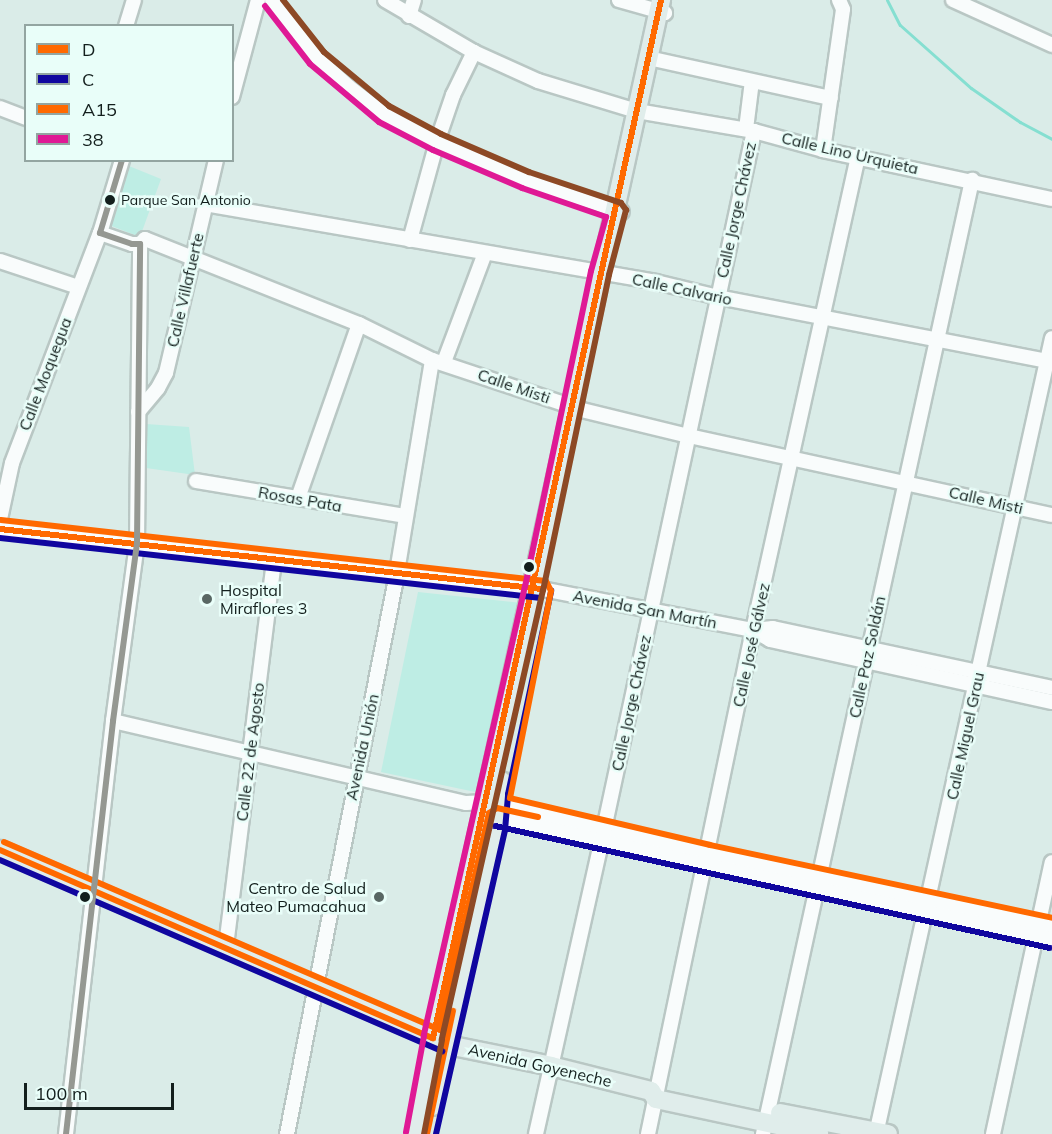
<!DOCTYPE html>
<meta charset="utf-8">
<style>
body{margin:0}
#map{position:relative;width:1052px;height:1134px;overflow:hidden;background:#daece8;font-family:Mulish,sans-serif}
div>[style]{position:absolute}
.green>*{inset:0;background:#beede4}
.stream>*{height:3px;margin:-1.5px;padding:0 1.5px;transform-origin:1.5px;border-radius:1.5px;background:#85dfd1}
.roads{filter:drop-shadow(2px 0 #b9c7c4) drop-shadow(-2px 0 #b9c7c4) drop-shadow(0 2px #b9c7c4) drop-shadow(0 -2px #b9c7c4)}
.minor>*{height:14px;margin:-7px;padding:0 7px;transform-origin:7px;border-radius:7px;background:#f9fcfc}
.major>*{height:18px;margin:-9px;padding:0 9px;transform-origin:9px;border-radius:9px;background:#e0edeb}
.bus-1>*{height:6px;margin:-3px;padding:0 3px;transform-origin:3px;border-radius:3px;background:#ff6900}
.bus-2>*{height:6px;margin:-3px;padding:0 3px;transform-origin:3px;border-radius:3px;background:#10069f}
.bus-3>*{height:6px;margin:-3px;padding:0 3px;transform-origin:3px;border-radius:3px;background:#ff6900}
.bus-4>*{height:6px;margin:-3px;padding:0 3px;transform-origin:3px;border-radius:3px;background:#df1995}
.bus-5>*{height:6px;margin:-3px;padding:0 3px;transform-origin:3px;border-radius:3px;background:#8d4925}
.bus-6>*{height:6px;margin:-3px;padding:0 3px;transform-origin:3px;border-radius:3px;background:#959892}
.dots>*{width:16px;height:16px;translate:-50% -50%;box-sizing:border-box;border:3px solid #e9fef9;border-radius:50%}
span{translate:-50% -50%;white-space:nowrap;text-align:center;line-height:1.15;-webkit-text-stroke:5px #e9fef9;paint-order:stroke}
.bus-label{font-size:14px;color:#131f1d}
.left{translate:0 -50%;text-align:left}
.street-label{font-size:16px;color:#131f1d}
.poi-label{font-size:16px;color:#131f1d}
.right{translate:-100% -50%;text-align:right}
.legend{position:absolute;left:24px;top:24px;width:210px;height:138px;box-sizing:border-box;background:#e9fef9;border:2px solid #93a5a1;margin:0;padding:8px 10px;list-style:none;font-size:18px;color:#131f1d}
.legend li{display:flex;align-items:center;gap:12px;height:30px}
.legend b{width:30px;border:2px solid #93a5a1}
.scale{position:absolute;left:24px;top:1083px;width:150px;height:27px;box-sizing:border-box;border:3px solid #131f1d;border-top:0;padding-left:8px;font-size:18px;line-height:21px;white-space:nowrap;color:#131f1d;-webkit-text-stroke:4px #e9fef9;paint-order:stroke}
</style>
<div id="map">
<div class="green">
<div style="clip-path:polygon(129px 166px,161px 179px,140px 237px,109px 225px)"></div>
<div style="clip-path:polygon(146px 424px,189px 427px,195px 475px,146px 468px)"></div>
<div style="clip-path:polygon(418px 592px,522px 603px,480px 793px,381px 772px)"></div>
</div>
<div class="stream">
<div style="left:887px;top:0;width:28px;rotate:63deg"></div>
<div style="left:900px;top:25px;width:95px;rotate:41.6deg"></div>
<div style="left:971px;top:88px;width:60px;rotate:34.8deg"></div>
<div style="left:1020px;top:122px;width:36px;rotate:28deg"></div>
</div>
<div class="roads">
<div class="minor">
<div style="left:272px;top:0;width:73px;rotate:52.2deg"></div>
<div style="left:317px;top:58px;width:43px;rotate:42.2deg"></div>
<div style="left:349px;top:87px;width:44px;rotate:37.6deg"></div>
<div style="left:384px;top:114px;width:60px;rotate:27.8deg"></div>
<div style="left:437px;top:142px;width:97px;rotate:23.1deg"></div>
<div style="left:526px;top:180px;width:101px;rotate:18.4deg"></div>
<div style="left:385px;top:0;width:103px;rotate:30.3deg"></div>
<div style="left:474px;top:52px;width:70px;rotate:24.4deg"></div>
<div style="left:538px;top:81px;width:103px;rotate:16.9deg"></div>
<div style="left:637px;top:111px;width:119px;rotate:9.7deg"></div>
<div style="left:754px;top:131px;width:72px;rotate:15.4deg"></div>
<div style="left:823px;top:150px;width:234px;rotate:12.1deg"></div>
<div style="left:619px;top:0;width:48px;rotate:15.8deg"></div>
<div style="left:953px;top:0;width:109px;rotate:24.4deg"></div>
<div style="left:409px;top:16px;width:17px;rotate:-73deg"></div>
<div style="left:126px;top:26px;width:27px;rotate:-73deg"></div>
<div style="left:653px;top:59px;width:182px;rotate:12.4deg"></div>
<div style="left:232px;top:97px;width:100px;rotate:-75deg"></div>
<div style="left:0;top:108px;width:28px;rotate:21deg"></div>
<div style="left:746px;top:129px;width:48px;rotate:-82.9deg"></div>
<div style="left:823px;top:150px;width:142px;rotate:-81.9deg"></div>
<div style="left:843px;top:9px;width:10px;rotate:-114deg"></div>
<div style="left:205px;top:204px;width:458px;rotate:9.8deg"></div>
<div style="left:656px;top:282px;width:64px;rotate:13.6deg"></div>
<div style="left:718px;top:297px;width:340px;rotate:11deg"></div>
<div style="left:100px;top:233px;width:34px;rotate:19deg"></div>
<div style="left:132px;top:244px;width:8px"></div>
<div style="left:140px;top:244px;width:7px;rotate:-45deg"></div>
<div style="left:145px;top:239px;width:230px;rotate:21.7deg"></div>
<div style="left:359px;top:324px;width:81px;rotate:26.3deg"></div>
<div style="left:432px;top:360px;width:158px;rotate:18.4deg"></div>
<div style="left:582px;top:410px;width:110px;rotate:13.7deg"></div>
<div style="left:689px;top:436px;width:371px;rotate:12.3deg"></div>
<div style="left:410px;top:240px;width:102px;rotate:-74.6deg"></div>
<div style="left:437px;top:142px;width:50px;rotate:-71.2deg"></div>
<div style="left:453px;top:95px;width:48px;rotate:-64deg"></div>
<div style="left:0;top:261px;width:82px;rotate:18.4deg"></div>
<div style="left:444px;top:362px;width:116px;rotate:-69.4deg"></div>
<div style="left:138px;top:412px;width:31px;rotate:-50deg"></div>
<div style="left:158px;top:388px;width:17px;rotate:-62deg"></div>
<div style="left:166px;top:373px;width:219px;rotate:-76.8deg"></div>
<div style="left:196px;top:481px;width:212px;rotate:9.5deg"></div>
<div style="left:298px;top:498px;width:184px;rotate:-70.7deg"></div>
<div style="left:0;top:519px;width:57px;rotate:-77.9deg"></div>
<div style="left:12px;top:463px;width:246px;rotate:-69.1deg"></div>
<div style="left:100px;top:233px;width:76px;rotate:-73.2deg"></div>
<div style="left:0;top:529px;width:545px;rotate:6.32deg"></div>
<div style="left:542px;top:589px;width:215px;rotate:11deg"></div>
<div style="left:753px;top:630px;width:20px;rotate:30deg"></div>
<div style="left:770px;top:640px;width:289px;rotate:12.4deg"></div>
<div style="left:753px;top:630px;width:20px;rotate:-6deg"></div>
<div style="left:773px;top:628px;width:285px;rotate:12.1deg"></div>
<div style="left:113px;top:721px;width:362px;rotate:13.1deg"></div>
<div style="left:466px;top:803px;width:20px;rotate:-3deg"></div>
<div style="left:486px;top:802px;width:228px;rotate:13.2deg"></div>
<div style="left:708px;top:854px;width:352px;rotate:12deg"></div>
<div style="left:489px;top:815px;width:223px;rotate:13deg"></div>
<div style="left:706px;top:865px;width:354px;rotate:12.1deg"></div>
<div style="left:226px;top:946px;width:391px;rotate:-82.9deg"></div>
<div style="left:66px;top:1134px;width:416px;rotate:-83.5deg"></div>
<div style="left:113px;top:721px;width:180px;rotate:-82.3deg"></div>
<div style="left:137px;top:543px;width:299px;rotate:-89.4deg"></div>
<div style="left:287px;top:1134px;width:561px;rotate:-78.89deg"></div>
<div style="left:395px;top:584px;width:227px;rotate:-80.6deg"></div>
<div style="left:536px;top:1134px;width:312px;rotate:-77.4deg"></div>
<div style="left:604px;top:829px;width:714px;rotate:-77.87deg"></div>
<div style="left:648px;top:1134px;width:515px;rotate:-78.23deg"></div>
<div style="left:753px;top:630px;width:485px;rotate:-77.5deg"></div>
<div style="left:763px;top:1134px;width:977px;rotate:-77.64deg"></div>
<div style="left:876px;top:1134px;width:815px;rotate:-77.53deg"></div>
<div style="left:993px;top:1134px;width:278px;rotate:-77.8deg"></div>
</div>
<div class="major">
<div style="left:0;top:850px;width:494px;rotate:23.4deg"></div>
<div style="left:453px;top:1046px;width:100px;rotate:11.5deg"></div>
<div style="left:551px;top:1066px;width:103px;rotate:14deg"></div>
<div style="left:651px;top:1091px;width:9px;rotate:58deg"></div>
<div style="left:656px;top:1099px;width:167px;rotate:12.1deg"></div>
<div style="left:433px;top:1106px;width:285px;rotate:-77.2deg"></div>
<div style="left:496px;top:828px;width:47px;rotate:-82.7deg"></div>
<div style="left:780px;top:1113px;width:110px;rotate:11deg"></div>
<div style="left:415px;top:1134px;width:98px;rotate:-79.4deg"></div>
<div style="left:433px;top:1038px;width:1063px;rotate:-77.61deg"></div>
</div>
</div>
<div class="bus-1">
<div style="left:0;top:529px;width:545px;rotate:6.32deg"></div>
<div style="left:0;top:850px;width:472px;rotate:23.5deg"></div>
<div style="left:433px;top:1038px;width:1063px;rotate:-77.61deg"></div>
<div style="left:427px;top:1134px;width:126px;rotate:-78.1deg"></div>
</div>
<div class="bus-2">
<div style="left:0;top:538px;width:544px;rotate:6.33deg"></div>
<div style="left:495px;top:826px;width:568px;rotate:12.4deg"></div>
<div style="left:0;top:860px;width:482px;rotate:23.4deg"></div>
<div style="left:436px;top:1134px;width:312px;rotate:-77.2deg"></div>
<div style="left:505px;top:830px;width:36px;rotate:-85deg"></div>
<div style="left:508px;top:794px;width:208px;rotate:-78deg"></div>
</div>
<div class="bus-3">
<div style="left:1px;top:520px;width:548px;rotate:6.39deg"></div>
<div style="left:546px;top:581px;width:11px;rotate:63deg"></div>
<div style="left:551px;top:591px;width:211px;rotate:101.2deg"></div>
<div style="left:510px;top:798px;width:205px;rotate:13.2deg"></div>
<div style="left:710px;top:845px;width:350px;rotate:12deg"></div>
<div style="left:4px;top:842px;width:475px;rotate:23.3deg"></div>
<div style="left:440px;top:1030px;width:222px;rotate:-77.3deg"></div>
<div style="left:489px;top:813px;width:9px;rotate:-32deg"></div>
<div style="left:497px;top:808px;width:42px;rotate:12.4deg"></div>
</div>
<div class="bus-4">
<div style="left:265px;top:6px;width:73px;rotate:52.2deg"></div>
<div style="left:310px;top:64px;width:90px;rotate:40deg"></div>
<div style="left:379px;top:122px;width:61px;rotate:27.4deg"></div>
<div style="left:433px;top:150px;width:97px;rotate:23.1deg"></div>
<div style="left:522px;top:188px;width:89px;rotate:19deg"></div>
<div style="left:606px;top:217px;width:56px;rotate:105.5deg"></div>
<div style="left:591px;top:271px;width:322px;rotate:101.8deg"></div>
<div style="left:525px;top:586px;width:461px;rotate:102.7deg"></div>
<div style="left:424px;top:1036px;width:98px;rotate:100.6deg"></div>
</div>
<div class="bus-5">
<div style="left:283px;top:0;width:66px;rotate:51.7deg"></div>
<div style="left:324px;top:52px;width:85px;rotate:39.7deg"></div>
<div style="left:389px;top:106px;width:59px;rotate:28.3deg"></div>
<div style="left:441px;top:134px;width:96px;rotate:23.4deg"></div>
<div style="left:529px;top:172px;width:97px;rotate:18.6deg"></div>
<div style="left:621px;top:203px;width:9px;rotate:54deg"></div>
<div style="left:626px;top:210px;width:67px;rotate:104.7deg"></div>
<div style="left:609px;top:275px;width:322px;rotate:101.8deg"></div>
<div style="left:543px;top:590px;width:461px;rotate:102.7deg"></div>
<div style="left:442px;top:1040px;width:96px;rotate:100.8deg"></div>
</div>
<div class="bus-6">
<div style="left:66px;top:1134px;width:416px;rotate:-83.5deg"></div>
<div style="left:113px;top:721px;width:180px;rotate:-82.3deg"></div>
<div style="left:137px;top:543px;width:299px;rotate:-89.4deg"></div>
<div style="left:140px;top:244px;width:8px;rotate:180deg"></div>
<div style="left:132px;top:244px;width:34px;rotate:-161deg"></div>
<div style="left:100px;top:233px;width:76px;rotate:-73.2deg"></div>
</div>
<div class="dots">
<div style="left:110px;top:200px;background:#131f1d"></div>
<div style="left:529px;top:567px;background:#131f1d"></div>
<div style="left:207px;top:599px;background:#596764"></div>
<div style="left:85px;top:897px;background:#131f1d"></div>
<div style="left:379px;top:897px;background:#596764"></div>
</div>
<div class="bus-label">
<span class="left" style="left:121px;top:200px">Parque San Antonio</span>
</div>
<div class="street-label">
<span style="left:850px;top:153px;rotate:13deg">Calle Lino Urquieta</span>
<span style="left:736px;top:210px;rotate:-78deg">Calle Jorge Chávez</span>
<span style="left:682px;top:289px;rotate:12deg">Calle Calvario</span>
<span style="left:185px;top:290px;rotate:-77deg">Calle Villafuerte</span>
<span style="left:45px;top:374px;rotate:-69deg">Calle Moquegua</span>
<span style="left:514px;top:386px;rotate:19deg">Calle Misti</span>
<span style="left:300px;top:499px;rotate:10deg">Rosas Pata</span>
<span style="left:986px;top:500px;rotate:13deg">Calle Misti</span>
<span style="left:645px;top:609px;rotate:11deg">Avenida San Martín</span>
<span style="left:751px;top:645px;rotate:-78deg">Calle José Gálvez</span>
<span style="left:867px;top:657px;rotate:-78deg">Calle Paz Soldán</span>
<span style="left:631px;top:703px;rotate:-78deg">Calle Jorge Chávez</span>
<span style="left:965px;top:736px;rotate:-78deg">Calle Miguel Grau</span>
<span style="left:362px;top:747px;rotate:-78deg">Avenida Unión</span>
<span style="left:250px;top:752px;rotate:-83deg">Calle 22 de Agosto</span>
<span style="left:540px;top:1065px;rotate:13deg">Avenida Goyeneche</span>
</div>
<div class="poi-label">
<span class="left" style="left:220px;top:599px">Hospital<br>Miraflores 3</span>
<span class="right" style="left:366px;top:897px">Centro de Salud<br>Mateo Pumacahua</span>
</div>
<ul class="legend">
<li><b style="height:8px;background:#ff6900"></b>D</li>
<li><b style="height:8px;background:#10069f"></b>C</li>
<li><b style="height:8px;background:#ff6900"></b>A15</li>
<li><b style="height:8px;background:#df1995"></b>38</li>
</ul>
<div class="scale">100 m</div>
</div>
